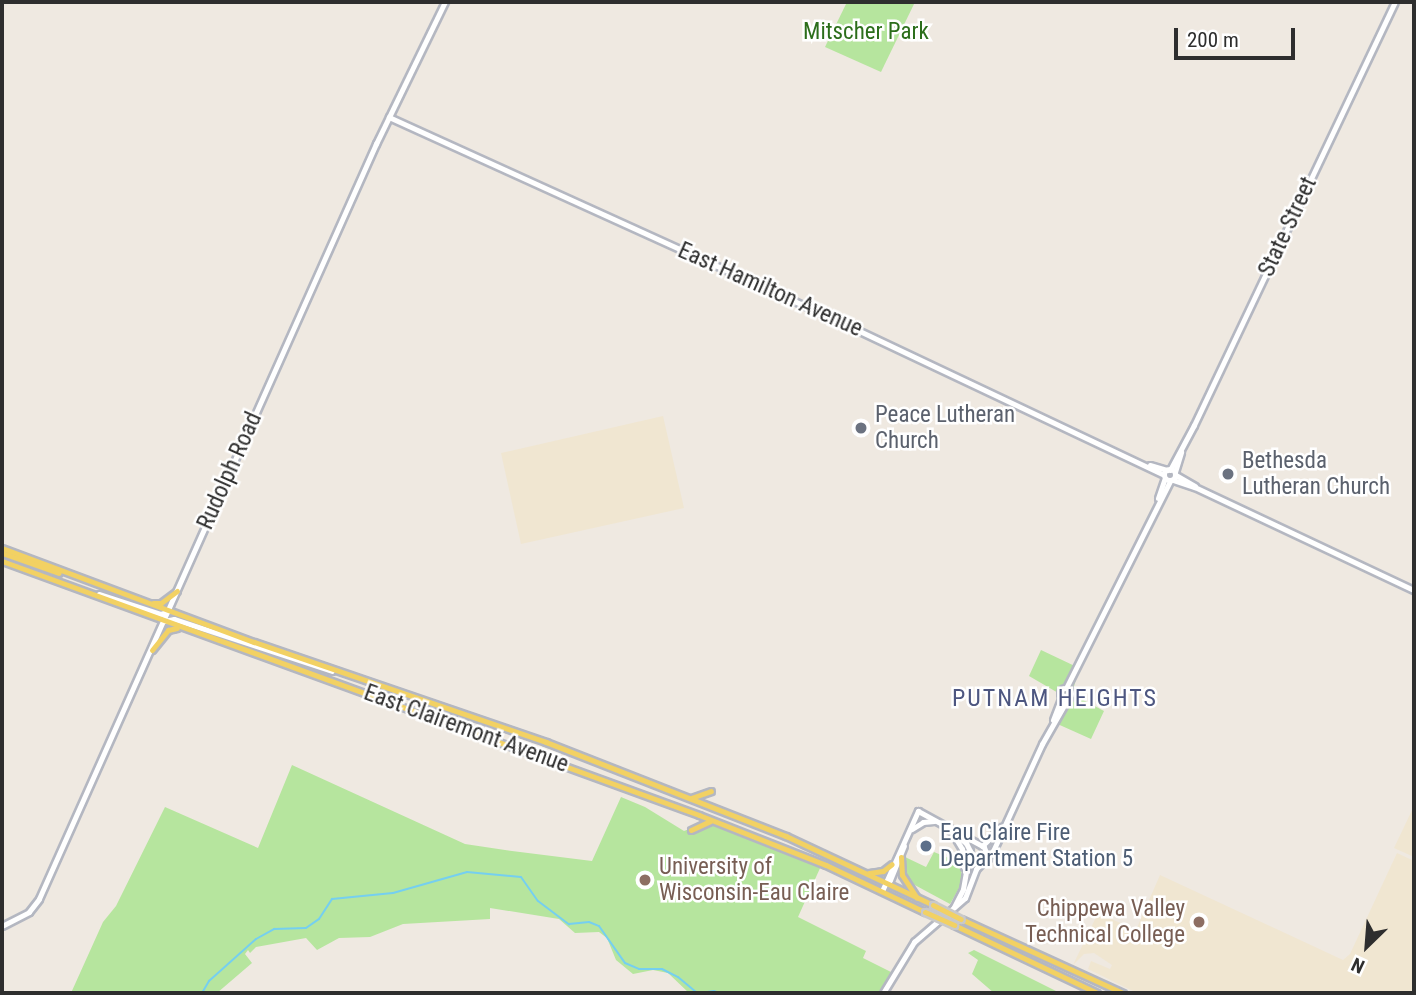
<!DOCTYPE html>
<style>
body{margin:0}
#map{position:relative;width:1416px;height:995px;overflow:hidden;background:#efe9e1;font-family:"Roboto Condensed",sans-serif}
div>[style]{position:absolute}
.education>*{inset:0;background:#f0e6d1}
.green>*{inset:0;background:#b6e59e}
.stream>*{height:2px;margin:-1px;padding:0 1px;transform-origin:1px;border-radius:1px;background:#75cff0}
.roads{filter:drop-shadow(2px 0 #b4b7c1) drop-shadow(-2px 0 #b4b7c1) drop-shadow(0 2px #b4b7c1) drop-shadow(0 -2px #b4b7c1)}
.tertiary>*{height:4.5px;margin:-2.25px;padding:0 2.25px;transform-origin:2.25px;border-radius:2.25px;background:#fff}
.secondary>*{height:5px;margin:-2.5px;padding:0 2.5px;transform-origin:2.5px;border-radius:2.5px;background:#fff}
.secondary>.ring{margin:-2.5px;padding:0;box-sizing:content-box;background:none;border:5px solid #fff;border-radius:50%}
.primary>*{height:5px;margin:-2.5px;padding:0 2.5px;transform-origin:2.5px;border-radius:2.5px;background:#f2d163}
.bridges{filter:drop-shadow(2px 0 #c9c9c9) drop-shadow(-2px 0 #c9c9c9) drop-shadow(0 2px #c9c9c9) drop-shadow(0 -2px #c9c9c9)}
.primary-bridge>*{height:5px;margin:-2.5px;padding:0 2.5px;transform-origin:2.5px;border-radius:2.5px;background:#f2d163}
.dots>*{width:19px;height:19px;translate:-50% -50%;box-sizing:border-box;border:4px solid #fff;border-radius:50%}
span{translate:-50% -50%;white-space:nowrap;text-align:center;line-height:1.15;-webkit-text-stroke:5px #fff;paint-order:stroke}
.park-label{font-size:23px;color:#2c6e1b}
.street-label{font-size:23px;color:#2e2e2e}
.worship-label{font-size:23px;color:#5b616d}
.left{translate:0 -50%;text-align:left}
.service-label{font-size:23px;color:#4e5e75}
.education-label{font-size:23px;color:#785e54}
.right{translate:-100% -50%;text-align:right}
.neighbourhood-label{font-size:24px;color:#4d5680;letter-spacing:2px}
.frame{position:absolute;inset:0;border:4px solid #2e2e2e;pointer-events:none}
.north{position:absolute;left:1332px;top:911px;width:70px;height:70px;-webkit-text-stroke:5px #fff;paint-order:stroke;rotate:205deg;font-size:19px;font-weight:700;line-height:28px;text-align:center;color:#2e2e2e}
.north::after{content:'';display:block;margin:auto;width:24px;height:32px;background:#2e2e2e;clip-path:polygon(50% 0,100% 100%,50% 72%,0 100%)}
.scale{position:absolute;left:1174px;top:28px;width:121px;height:32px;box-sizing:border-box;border:4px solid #2e2e2e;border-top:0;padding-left:9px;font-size:21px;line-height:24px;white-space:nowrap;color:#2e2e2e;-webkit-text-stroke:5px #fff;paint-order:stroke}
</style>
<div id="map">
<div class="education">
<div style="clip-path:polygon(663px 416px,684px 508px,521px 544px,501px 453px)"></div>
<div style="clip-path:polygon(1414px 806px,1414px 857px,1394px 848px)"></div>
<div style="clip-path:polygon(1397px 853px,1414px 861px,1414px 993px,1137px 993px,1088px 969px,1091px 961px,1110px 969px,1112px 965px,1094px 953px,1084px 954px,1073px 965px,1098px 913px,1136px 930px,1160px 875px,1343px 960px,1350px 954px)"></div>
</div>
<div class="green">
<div style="clip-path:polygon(847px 2px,915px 2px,881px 72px,825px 47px)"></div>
<div style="clip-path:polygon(1041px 650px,1079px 668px,1072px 694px,1104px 711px,1091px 739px,1053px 722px,1060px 694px,1029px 676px)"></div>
<div style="clip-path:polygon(292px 765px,465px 844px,505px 850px,592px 861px,621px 797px,645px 807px,684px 831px,714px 820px,821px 866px,798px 917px,866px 951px,863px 958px,891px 972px,880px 993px,689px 993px,668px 973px,653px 970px,633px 974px,616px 960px,607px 938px,599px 932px,575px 933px,559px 919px,490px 908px,490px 919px,403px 924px,370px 937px,339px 938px,317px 950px,306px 938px,256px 947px,250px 953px,248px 950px,245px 954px,252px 963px,217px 993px,71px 993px,103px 922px,116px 906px,165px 807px,258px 848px)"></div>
<div style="clip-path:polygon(934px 852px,961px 863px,962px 883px,950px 904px,911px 883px,904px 873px,905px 857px,926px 867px)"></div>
<div style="clip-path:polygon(974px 950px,1060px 993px,994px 993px,972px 974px,978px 960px,968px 953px)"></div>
</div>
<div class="stream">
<div style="left:202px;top:993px;width:14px;rotate:-60deg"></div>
<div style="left:209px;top:981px;width:63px;rotate:-41.8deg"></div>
<div style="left:256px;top:939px;width:21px;rotate:-29deg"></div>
<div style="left:274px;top:929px;width:32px;rotate:-2deg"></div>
<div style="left:306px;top:928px;width:16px;rotate:-35deg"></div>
<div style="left:319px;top:919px;width:24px;rotate:-57deg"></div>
<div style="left:332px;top:899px;width:61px;rotate:-5.6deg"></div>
<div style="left:393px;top:893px;width:77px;rotate:-15.8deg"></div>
<div style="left:467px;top:872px;width:54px;rotate:5.3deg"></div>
<div style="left:521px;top:877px;width:29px;rotate:55deg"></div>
<div style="left:538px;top:901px;width:39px;rotate:37deg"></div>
<div style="left:569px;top:924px;width:20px;rotate:-6deg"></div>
<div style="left:589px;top:922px;width:11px;rotate:22deg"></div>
<div style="left:599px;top:926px;width:45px;rotate:54.9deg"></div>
<div style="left:625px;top:963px;width:15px;rotate:23deg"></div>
<div style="left:639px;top:969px;width:23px"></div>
<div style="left:662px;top:969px;width:18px;rotate:27deg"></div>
<div style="left:678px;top:977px;width:25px;rotate:40deg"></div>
<div style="left:701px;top:993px;width:13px;rotate:-9deg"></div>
<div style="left:714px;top:991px;width:5px;rotate:22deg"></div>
</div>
<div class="roads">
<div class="tertiary">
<div style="left:389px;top:117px;width:480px;rotate:24.4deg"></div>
<div style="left:826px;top:315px;width:374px;rotate:25.3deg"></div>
<div style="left:1150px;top:465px;width:18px;rotate:16deg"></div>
<div style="left:1176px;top:475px;width:22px;rotate:30deg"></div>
<div style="left:1173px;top:480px;width:23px;rotate:18deg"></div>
<div style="left:1195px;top:487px;width:242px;rotate:25.2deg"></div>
<div style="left:99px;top:594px;width:65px;rotate:17.9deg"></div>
<div style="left:161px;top:614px;width:6px;rotate:-18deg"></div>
<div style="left:164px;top:621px;width:10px;rotate:-11deg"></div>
<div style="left:174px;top:619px;width:166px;rotate:18.2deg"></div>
<div style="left:2px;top:926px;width:30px;rotate:-27deg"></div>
<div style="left:29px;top:912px;width:16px;rotate:-52deg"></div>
<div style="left:39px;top:899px;width:827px;rotate:-65.95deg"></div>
<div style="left:376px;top:144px;width:158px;rotate:-64.1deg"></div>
</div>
<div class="secondary">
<div class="ring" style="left:1164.5px;top:469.5px;width:6px;height:6px"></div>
<div style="left:1170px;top:470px;width:51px;rotate:-61.9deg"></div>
<div style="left:1194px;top:425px;width:468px;rotate:-64.6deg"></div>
<div style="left:1175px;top:472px;width:21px;rotate:-73deg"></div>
<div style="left:1158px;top:498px;width:21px;rotate:-71deg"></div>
<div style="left:1066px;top:688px;width:232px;rotate:-63.3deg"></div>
<div class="ring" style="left:1060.5px;top:688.5px;width:6px;height:6px"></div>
<div style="left:1053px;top:720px;width:25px;rotate:-69deg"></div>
<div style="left:946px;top:827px;width:26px;rotate:39deg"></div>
<div style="left:966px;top:843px;width:9px;rotate:63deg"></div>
<div style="left:912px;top:829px;width:13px;rotate:-32deg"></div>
<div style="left:923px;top:822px;width:11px;rotate:-5deg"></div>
<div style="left:953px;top:834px;width:17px;rotate:59deg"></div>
<div style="left:962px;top:849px;width:18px;rotate:84deg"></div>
<div style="left:982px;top:846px;width:28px;rotate:-44deg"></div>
<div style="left:886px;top:882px;width:4px;rotate:-27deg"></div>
<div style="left:890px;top:880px;width:37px;rotate:-68deg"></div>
<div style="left:882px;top:891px;width:88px;rotate:-65.8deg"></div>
<div style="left:918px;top:811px;width:75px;rotate:28.6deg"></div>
<div style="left:984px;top:847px;width:12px;rotate:70deg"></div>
<div style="left:954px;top:907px;width:20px;rotate:-63deg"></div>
<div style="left:963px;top:889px;width:39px;rotate:-80deg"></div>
<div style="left:883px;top:993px;width:60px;rotate:-58.7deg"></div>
<div style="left:914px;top:942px;width:67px;rotate:-40.8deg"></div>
<div style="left:965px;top:898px;width:31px;rotate:-69deg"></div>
<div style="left:976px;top:869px;width:25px;rotate:-47deg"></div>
<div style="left:993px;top:851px;width:118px;rotate:-65.4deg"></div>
<div style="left:1042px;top:744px;width:51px;rotate:-60.4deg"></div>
</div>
<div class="primary">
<div style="left:2px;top:548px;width:269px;rotate:20.5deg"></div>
<div style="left:254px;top:642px;width:309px;rotate:18.9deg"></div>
<div style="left:546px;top:742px;width:258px;rotate:21.4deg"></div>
<div style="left:786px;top:836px;width:162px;rotate:25.1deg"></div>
<div style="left:2px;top:553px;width:60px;rotate:19.3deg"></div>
<div style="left:2px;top:561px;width:742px;rotate:20.02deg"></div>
<div style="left:699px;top:815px;width:136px;rotate:21.5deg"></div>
<div style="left:826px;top:865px;width:110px;rotate:25.4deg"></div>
<div style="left:153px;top:603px;width:8px"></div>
<div style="left:161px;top:603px;width:20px;rotate:-37deg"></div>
<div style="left:152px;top:650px;width:26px;rotate:-51deg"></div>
<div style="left:168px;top:630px;width:9px;rotate:-13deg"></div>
<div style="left:691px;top:798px;width:21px;rotate:-19deg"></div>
<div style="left:691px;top:830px;width:21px;rotate:-25deg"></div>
<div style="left:901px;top:857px;width:18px;rotate:87deg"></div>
<div style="left:902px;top:875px;width:27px;rotate:57deg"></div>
<div style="left:869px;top:873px;width:14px;rotate:-8deg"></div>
<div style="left:883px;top:871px;width:11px;rotate:-38deg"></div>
<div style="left:961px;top:919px;width:178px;rotate:24.6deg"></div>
<div style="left:954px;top:925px;width:158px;rotate:25.4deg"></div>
</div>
</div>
<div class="bridges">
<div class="primary-bridge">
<div style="left:933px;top:905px;width:31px;rotate:27deg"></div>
<div style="left:925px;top:912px;width:32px;rotate:24deg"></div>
</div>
</div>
<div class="dots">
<div style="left:861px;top:428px;background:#6b7280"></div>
<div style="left:1228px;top:474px;background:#6b7280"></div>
<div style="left:926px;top:846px;background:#5c6f8a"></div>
<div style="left:645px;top:880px;background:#8d6e63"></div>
<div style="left:1199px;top:922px;background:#8d6e63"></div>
</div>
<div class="park-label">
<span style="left:866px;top:32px">Mitscher Park</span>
</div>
<div class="street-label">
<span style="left:1288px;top:227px;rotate:-65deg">State Street</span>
<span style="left:770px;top:290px;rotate:24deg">East Hamilton Avenue</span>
<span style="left:230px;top:471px;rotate:-66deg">Rudolph Road</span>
<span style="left:466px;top:729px;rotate:20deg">East Clairemont Avenue</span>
</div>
<div class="worship-label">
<span class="left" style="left:875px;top:428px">Peace Lutheran<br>Church</span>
<span class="left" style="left:1242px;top:474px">Bethesda<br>Lutheran Church</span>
</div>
<div class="service-label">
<span class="left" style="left:940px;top:846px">Eau Claire Fire<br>Department Station 5</span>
</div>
<div class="education-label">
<span class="left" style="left:659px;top:880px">University of<br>Wisconsin-Eau Claire</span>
<span class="right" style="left:1185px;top:922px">Chippewa Valley<br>Technical College</span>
</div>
<div class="neighbourhood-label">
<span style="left:1055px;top:699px">PUTNAM HEIGHTS</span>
</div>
<div class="frame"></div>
<div class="north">N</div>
<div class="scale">200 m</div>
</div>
